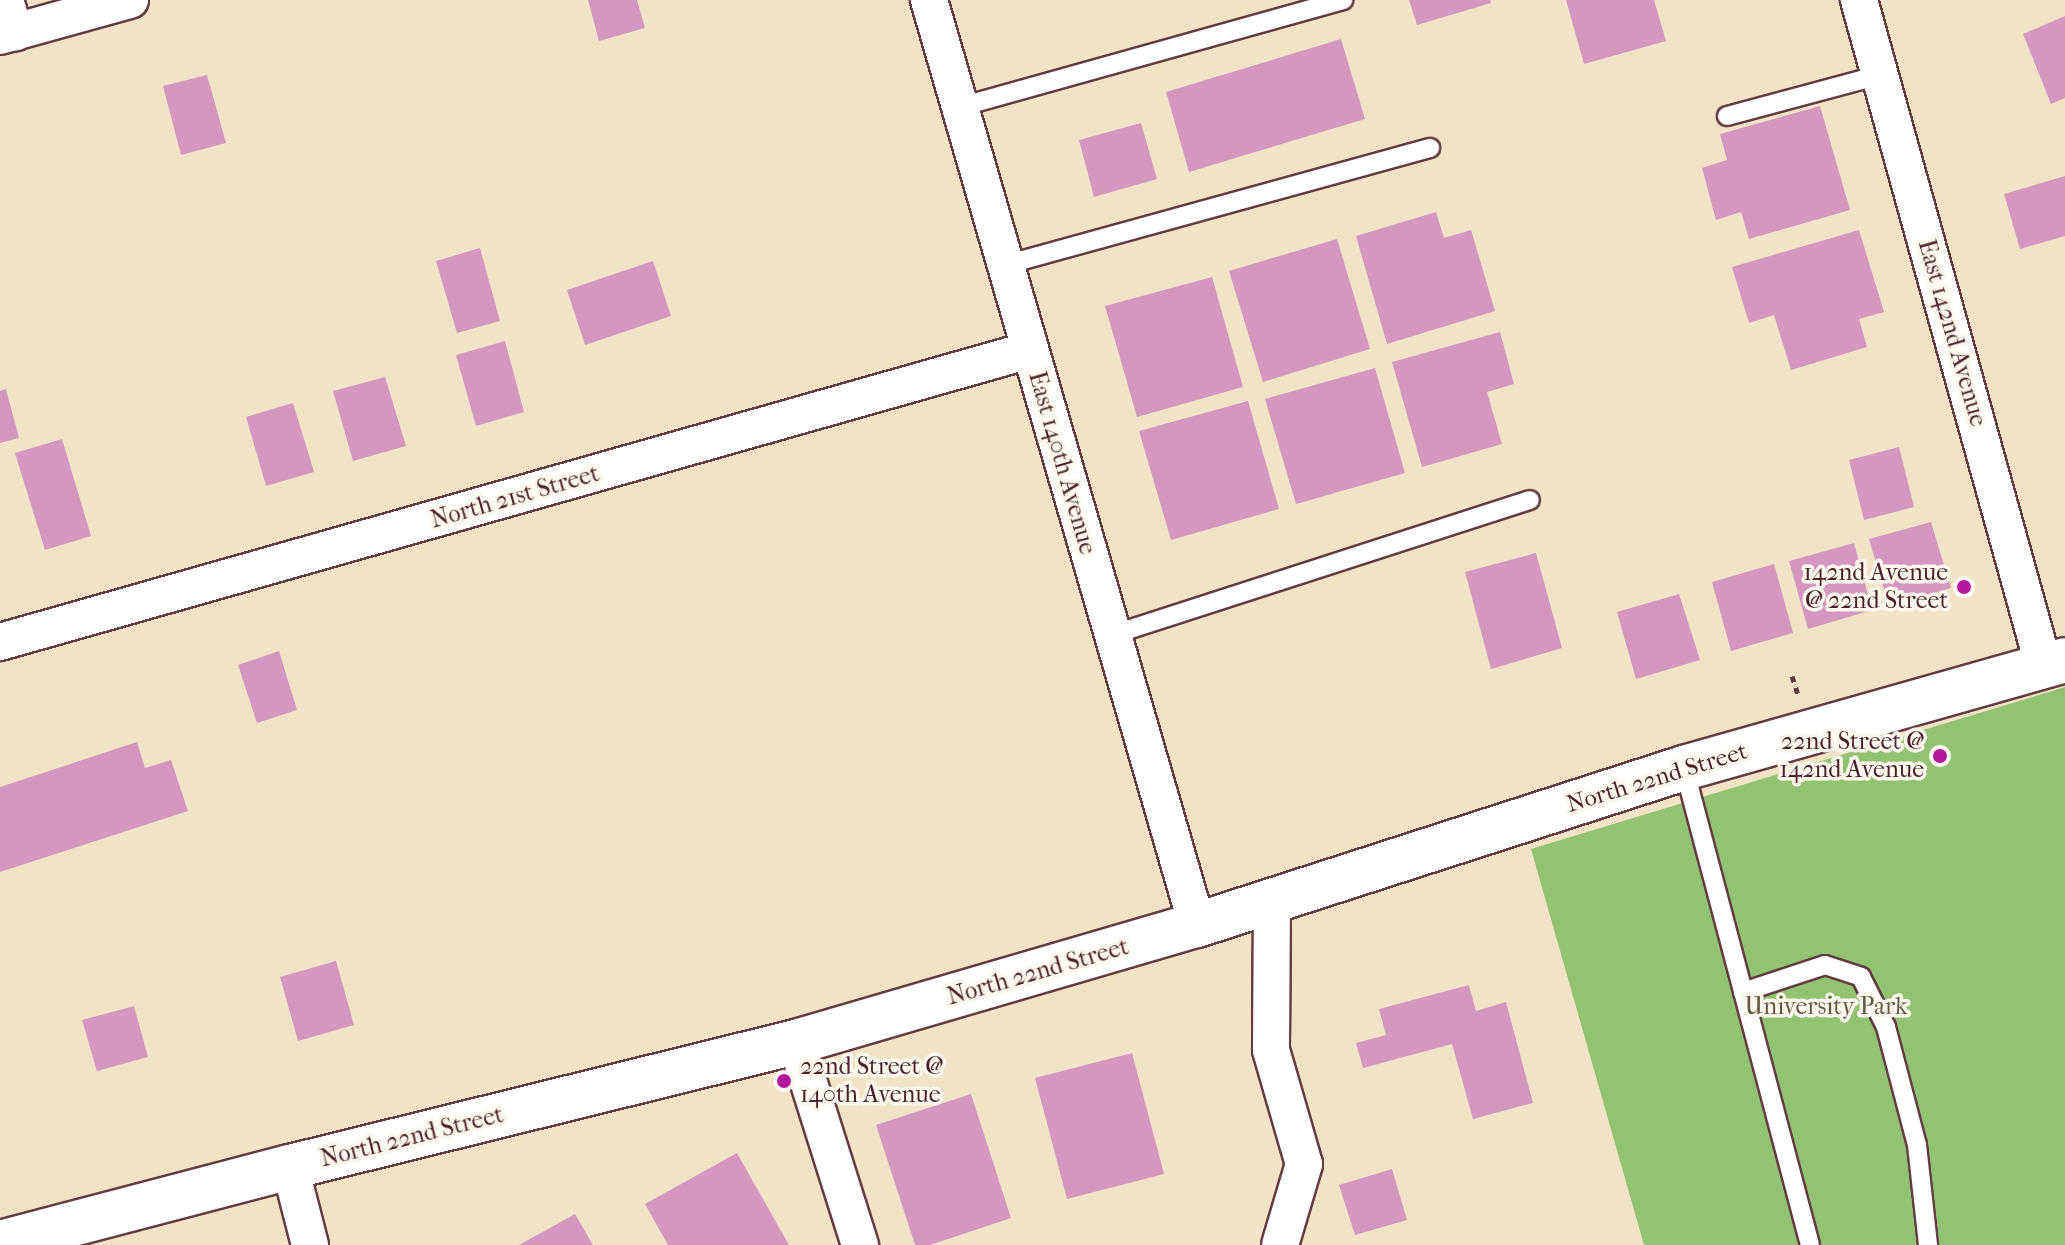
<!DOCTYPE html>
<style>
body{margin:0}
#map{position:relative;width:2065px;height:1245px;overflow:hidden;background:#f2e3c7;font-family:"IM FELL French Canon",serif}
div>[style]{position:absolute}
.green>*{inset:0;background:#91c373}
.building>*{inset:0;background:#d498c0}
.path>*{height:5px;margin-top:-2.5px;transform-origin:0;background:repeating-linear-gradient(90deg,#633c42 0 6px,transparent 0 12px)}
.roads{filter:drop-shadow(2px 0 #633c42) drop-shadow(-2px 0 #633c42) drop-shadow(0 2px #633c42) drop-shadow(0 -2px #633c42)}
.service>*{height:18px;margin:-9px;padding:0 9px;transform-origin:9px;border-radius:9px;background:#fff}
.minor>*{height:36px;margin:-18px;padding:0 18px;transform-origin:18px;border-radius:18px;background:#fff}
.tertiary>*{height:44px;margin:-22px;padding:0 22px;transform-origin:22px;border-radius:22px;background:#fff}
.dots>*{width:22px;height:22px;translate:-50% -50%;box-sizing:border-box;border:4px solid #fbf7ec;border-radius:50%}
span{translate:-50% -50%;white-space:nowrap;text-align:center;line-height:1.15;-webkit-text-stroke:7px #fbf7ec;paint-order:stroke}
.street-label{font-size:24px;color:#4a1f2b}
.poi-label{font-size:24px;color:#4a1f2b}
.right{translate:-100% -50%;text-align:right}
.left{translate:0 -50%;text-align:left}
.park-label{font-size:24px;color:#635844}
</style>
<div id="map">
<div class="green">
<div style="clip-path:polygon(2065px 687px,2065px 1245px,1644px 1245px,1531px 849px)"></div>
</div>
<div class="building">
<div style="clip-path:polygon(588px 0,637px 0,645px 28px,599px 41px)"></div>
<div style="clip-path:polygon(1409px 0,1490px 0,1491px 3px,1417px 25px)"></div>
<div style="clip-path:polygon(1566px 0,1654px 0,1666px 41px,1584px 64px)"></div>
<div style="clip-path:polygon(2065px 16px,2065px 98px,2051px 104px,2023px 34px)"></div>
<div style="clip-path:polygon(1341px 39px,1365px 119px,1189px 172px,1166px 92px)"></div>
<div style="clip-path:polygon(207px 75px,226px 143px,181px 155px,163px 86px)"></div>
<div style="clip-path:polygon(1820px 106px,1850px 210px,1749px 239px,1741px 212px,1716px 220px,1702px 168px,1727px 160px,1720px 134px)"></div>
<div style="clip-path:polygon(1141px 123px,1157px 179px,1094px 197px,1079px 140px)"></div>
<div style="clip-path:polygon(2065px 176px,2065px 236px,2020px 249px,2004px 194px)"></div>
<div style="clip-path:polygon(1436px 212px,1444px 238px,1471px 230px,1495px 311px,1387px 344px,1356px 236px)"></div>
<div style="clip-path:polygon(1859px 230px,1884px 312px,1859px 319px,1867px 347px,1791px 370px,1774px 315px,1749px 323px,1732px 267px)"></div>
<div style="clip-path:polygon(1337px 239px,1370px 349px,1263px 382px,1229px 271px)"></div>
<div style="clip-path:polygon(480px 248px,500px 321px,457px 333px,436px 261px)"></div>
<div style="clip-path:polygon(653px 261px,671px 316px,585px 345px,567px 290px)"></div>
<div style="clip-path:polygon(1212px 277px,1243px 387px,1137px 417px,1105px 306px)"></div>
<div style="clip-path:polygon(1500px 332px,1514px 384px,1487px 392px,1502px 444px,1422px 467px,1392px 362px)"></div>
<div style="clip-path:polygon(505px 341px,524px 412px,476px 426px,456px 355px)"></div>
<div style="clip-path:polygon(1375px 368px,1405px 473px,1296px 504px,1265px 399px)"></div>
<div style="clip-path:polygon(385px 377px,406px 446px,353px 461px,333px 391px)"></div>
<div style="clip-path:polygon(6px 389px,19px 438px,0 443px,0 391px)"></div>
<div style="clip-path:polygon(1248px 401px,1279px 509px,1171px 540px,1139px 431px)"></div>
<div style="clip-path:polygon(293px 403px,314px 472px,266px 486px,246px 417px)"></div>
<div style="clip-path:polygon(62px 439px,91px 536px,45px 550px,15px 453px)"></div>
<div style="clip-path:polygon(1899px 447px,1914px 507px,1864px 520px,1849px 460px)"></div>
<div style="clip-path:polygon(1931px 522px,1951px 588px,1889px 606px,1869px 539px)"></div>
<div style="clip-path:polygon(1854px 543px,1872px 610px,1808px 629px,1789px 561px)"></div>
<div style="clip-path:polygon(1536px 553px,1562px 648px,1491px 669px,1465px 572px)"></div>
<div style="clip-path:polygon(1774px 564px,1793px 633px,1731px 651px,1712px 582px)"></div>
<div style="clip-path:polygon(1679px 594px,1700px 660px,1636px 679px,1617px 612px)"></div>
<div style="clip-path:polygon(279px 651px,297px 710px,257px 723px,238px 665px)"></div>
<div style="clip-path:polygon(137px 742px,145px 768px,171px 760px,188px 811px,0 872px,0 787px)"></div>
<div style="clip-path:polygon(336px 961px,354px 1025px,298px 1041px,280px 977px)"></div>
<div style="clip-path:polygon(1469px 985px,1476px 1011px,1506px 1002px,1533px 1103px,1473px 1119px,1452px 1044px,1363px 1068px,1356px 1043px,1386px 1035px,1379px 1009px)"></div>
<div style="clip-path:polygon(134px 1006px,148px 1057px,97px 1071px,82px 1020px)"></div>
<div style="clip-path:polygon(1132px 1053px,1164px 1174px,1067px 1199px,1035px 1078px)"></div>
<div style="clip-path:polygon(971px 1094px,1011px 1218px,930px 1245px,915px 1245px,876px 1125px)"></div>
<div style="clip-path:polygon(737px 1153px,789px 1245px,668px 1245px,645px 1204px)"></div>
<div style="clip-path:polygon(1392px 1169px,1407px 1220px,1355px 1235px,1339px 1185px)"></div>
<div style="clip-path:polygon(575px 1214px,593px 1245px,519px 1245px)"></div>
</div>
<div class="path">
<div style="left:1792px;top:676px;width:20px;rotate:72deg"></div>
</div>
<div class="roads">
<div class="service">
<div style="left:960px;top:107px;width:398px;rotate:-15.6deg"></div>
<div style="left:1727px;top:116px;width:158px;rotate:-15deg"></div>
<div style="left:1005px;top:265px;width:441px;rotate:-15.4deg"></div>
<div style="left:1112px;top:635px;width:439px;rotate:-17.9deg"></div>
<div style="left:1684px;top:768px;width:493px;rotate:75.2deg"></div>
<div style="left:1743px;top:992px;width:86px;rotate:-18.2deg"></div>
<div style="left:1825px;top:965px;width:38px;rotate:18deg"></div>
<div style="left:1861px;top:977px;width:56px;rotate:63.4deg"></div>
<div style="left:1886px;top:1027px;width:122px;rotate:75.3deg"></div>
<div style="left:1917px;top:1145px;width:101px;rotate:83.7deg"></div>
</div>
<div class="minor">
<div style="left:5px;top:0;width:34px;rotate:73deg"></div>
<div style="left:929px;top:0;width:963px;rotate:73.84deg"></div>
<div style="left:1859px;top:0;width:692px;rotate:74.5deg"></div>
<div style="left:0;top:36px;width:135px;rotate:-15.5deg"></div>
<div style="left:0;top:642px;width:1071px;rotate:-15.83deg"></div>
<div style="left:1272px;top:902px;width:148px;rotate:90.4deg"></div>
<div style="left:1271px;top:1050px;width:119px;rotate:73.9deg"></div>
<div style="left:1304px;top:1164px;width:84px;rotate:106.5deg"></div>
<div style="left:796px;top:1042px;width:213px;rotate:72.5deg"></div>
<div style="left:290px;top:1167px;width:81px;rotate:75.6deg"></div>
</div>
<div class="tertiary">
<div style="left:0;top:1243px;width:300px;rotate:-14.7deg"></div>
<div style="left:290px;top:1167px;width:521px;rotate:-13.88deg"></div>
<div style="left:796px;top:1042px;width:418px;rotate:-16.3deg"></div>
<div style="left:1197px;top:925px;width:512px;rotate:-17.87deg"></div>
<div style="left:1684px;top:768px;width:396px;rotate:-15.8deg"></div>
</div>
</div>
<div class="dots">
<div style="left:1964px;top:587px;background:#b5179e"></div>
<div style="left:1940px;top:756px;background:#b5179e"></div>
<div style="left:784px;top:1081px;background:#b5179e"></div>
</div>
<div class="street-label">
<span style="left:1952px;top:333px;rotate:74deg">East 142nd Avenue</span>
<span style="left:1062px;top:463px;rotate:74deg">East 140th Avenue</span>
<span style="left:515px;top:497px;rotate:-16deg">North 21st Street</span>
<span style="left:1657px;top:778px;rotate:-17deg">North 22nd Street</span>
<span style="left:1038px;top:972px;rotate:-16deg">North 22nd Street</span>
<span style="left:412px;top:1137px;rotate:-14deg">North 22nd Street</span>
</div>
<div class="poi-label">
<span class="right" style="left:1948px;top:587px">142nd Avenue<br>@ 22nd Street</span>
<span class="right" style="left:1924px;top:756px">22nd Street @<br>142nd Avenue</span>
<span class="left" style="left:800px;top:1081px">22nd Street @<br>140th Avenue</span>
</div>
<div class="park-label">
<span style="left:1826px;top:1007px">University Park</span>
</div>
</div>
